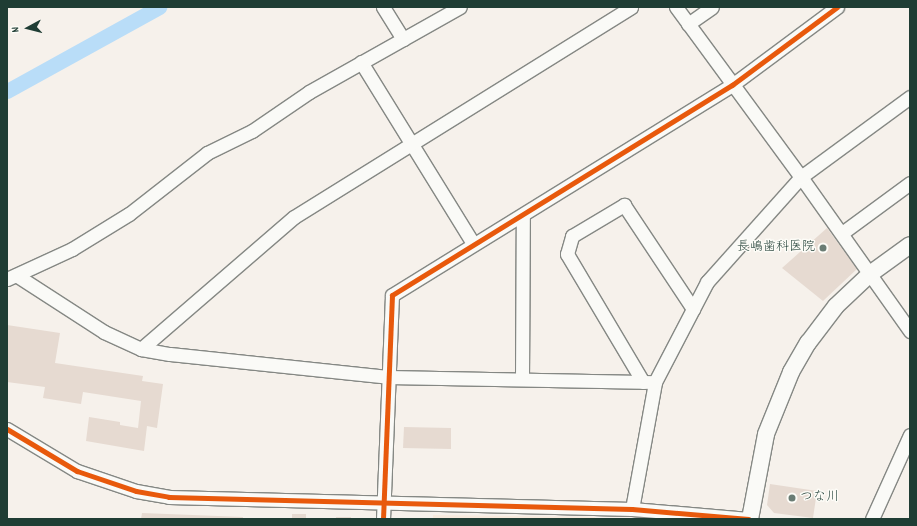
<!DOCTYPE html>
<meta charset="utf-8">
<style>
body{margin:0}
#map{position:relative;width:917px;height:526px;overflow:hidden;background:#f6f1eb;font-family:Dekko,"Klee One",sans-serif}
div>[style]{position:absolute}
.built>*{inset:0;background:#f7eadd}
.canal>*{height:15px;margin:-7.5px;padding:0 7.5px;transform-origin:7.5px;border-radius:7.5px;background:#b9ddf8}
.building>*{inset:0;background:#e6dad1}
.roads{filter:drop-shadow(1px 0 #858884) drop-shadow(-1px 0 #858884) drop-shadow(0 1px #858884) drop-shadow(0 -1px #858884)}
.minor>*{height:13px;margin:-6.5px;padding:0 6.5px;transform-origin:6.5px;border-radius:6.5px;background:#fafaf7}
.tertiary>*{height:16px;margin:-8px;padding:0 8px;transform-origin:8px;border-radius:8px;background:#fafaf7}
.cycleway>*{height:5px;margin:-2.5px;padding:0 2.5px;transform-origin:2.5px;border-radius:2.5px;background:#e8590c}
.dots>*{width:11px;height:11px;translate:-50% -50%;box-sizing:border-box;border:2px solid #fdfcf7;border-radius:50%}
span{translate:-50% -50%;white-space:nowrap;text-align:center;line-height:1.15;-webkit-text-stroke:3px #fdfcf7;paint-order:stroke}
.poi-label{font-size:13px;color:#1f3d34}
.right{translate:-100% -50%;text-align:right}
.left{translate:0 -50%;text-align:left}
.frame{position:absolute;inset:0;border:8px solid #1f3d34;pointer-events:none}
.north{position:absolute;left:8px;top:8px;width:40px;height:40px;-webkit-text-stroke:3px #fdfcf7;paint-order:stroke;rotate:263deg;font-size:11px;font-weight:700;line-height:16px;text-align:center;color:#1f3d34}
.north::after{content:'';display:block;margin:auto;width:14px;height:18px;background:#1f3d34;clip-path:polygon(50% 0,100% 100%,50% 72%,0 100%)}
</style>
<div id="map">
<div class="built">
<div style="clip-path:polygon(433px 515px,595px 517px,595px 519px,433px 519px)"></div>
</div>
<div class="canal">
<div style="left:7px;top:91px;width:174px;rotate:-28.9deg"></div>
</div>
<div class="building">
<div style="clip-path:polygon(827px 228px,857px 269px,823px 301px,782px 268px)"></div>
<div style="clip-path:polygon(7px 325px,60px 333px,55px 363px,143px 376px,142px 381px,163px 384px,157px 428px,147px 426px,144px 451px,86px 441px,89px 417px,120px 422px,120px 425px,138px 428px,141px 401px,83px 392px,81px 404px,43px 398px,45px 387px,7px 382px)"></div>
<div style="clip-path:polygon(404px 427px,451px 428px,451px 449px,403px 448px)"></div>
<div style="clip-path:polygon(770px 484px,817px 491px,813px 518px,774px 513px,767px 505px)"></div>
<div style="clip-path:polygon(142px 513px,243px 517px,243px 519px,141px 519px)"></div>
<div style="clip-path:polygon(292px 514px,306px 514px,306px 519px,292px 519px)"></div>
<div style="clip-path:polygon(336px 517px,351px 517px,351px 519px,336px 519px)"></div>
</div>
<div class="roads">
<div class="minor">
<div style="left:383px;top:7px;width:38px;rotate:58deg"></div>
<div style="left:676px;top:7px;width:211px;rotate:53.7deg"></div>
<div style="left:801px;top:177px;width:189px;rotate:54.7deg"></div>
<div style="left:688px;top:24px;width:29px;rotate:-35deg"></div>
<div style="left:361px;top:62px;width:213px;rotate:58.3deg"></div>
<div style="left:842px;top:233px;width:84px;rotate:-36.3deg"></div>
<div style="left:16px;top:275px;width:105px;rotate:32.9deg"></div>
<div style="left:104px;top:332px;width:41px;rotate:24.7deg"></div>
<div style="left:141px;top:349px;width:29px;rotate:10deg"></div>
<div style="left:170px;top:354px;width:219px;rotate:6deg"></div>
<div style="left:388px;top:377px;width:267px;rotate:1.1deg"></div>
<div style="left:7px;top:279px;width:72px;rotate:-24.8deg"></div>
<div style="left:72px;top:249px;width:67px;rotate:-31.6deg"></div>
<div style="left:129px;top:214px;width:99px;rotate:-38deg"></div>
<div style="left:207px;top:153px;width:50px;rotate:-26.1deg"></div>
<div style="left:252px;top:131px;width:69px;rotate:-34.4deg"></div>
<div style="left:309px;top:92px;width:173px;rotate:-29.4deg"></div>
<div style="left:141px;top:349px;width:202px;rotate:-40.8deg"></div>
<div style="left:294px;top:217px;width:397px;rotate:-31.9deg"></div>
<div style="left:522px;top:379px;width:164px;rotate:-89.7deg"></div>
<div style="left:643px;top:382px;width:149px;rotate:-120.7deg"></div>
<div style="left:567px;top:254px;width:19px;rotate:-74deg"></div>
<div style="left:572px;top:236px;width:61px;rotate:-30.8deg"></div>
<div style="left:624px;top:205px;width:125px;rotate:56.4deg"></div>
<div style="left:7px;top:429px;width:82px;rotate:31deg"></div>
<div style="left:77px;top:471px;width:62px;rotate:18.7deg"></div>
<div style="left:136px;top:491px;width:34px;rotate:10deg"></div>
<div style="left:169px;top:497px;width:463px;rotate:1.5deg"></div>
<div style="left:632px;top:509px;width:117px;rotate:4.9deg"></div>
<div style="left:632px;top:509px;width:129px;rotate:-79.7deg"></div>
<div style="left:655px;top:382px;width:113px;rotate:-62.5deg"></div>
<div style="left:707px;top:282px;width:141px;rotate:-48.2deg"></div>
<div style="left:801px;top:177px;width:135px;rotate:-36.3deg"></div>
<div style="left:383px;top:519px;width:224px;rotate:-87.7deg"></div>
<div style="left:392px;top:295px;width:400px;rotate:-31.7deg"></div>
<div style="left:732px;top:85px;width:131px;rotate:-36.6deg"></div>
<div style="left:872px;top:519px;width:92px;rotate:-65.7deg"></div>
</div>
<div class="tertiary">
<div style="left:750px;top:519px;width:86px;rotate:-79.3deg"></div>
<div style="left:766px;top:434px;width:67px;rotate:-68deg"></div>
<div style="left:791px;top:372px;width:34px;rotate:-60deg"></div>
<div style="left:808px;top:343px;width:46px;rotate:-52.9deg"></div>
<div style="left:836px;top:306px;width:47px;rotate:-43.3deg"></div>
<div style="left:870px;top:274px;width:49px;rotate:-35.9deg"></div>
</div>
</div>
<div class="cycleway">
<div style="left:7px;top:429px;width:82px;rotate:31deg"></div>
<div style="left:77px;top:471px;width:62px;rotate:18.7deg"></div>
<div style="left:136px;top:491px;width:34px;rotate:10deg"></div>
<div style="left:169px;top:497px;width:463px;rotate:1.5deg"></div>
<div style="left:632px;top:509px;width:117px;rotate:4.9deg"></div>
<div style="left:383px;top:519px;width:224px;rotate:-87.7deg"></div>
<div style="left:392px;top:295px;width:400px;rotate:-31.7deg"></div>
<div style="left:732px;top:85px;width:131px;rotate:-36.6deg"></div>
</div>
<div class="dots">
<div style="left:823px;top:248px;background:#6a7c74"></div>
<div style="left:792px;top:498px;background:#6a7c74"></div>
</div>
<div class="poi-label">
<span class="right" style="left:815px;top:248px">長嶋歯科医院</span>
<span class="left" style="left:800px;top:498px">つな川</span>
</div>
<div class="frame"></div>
<div class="north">N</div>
</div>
